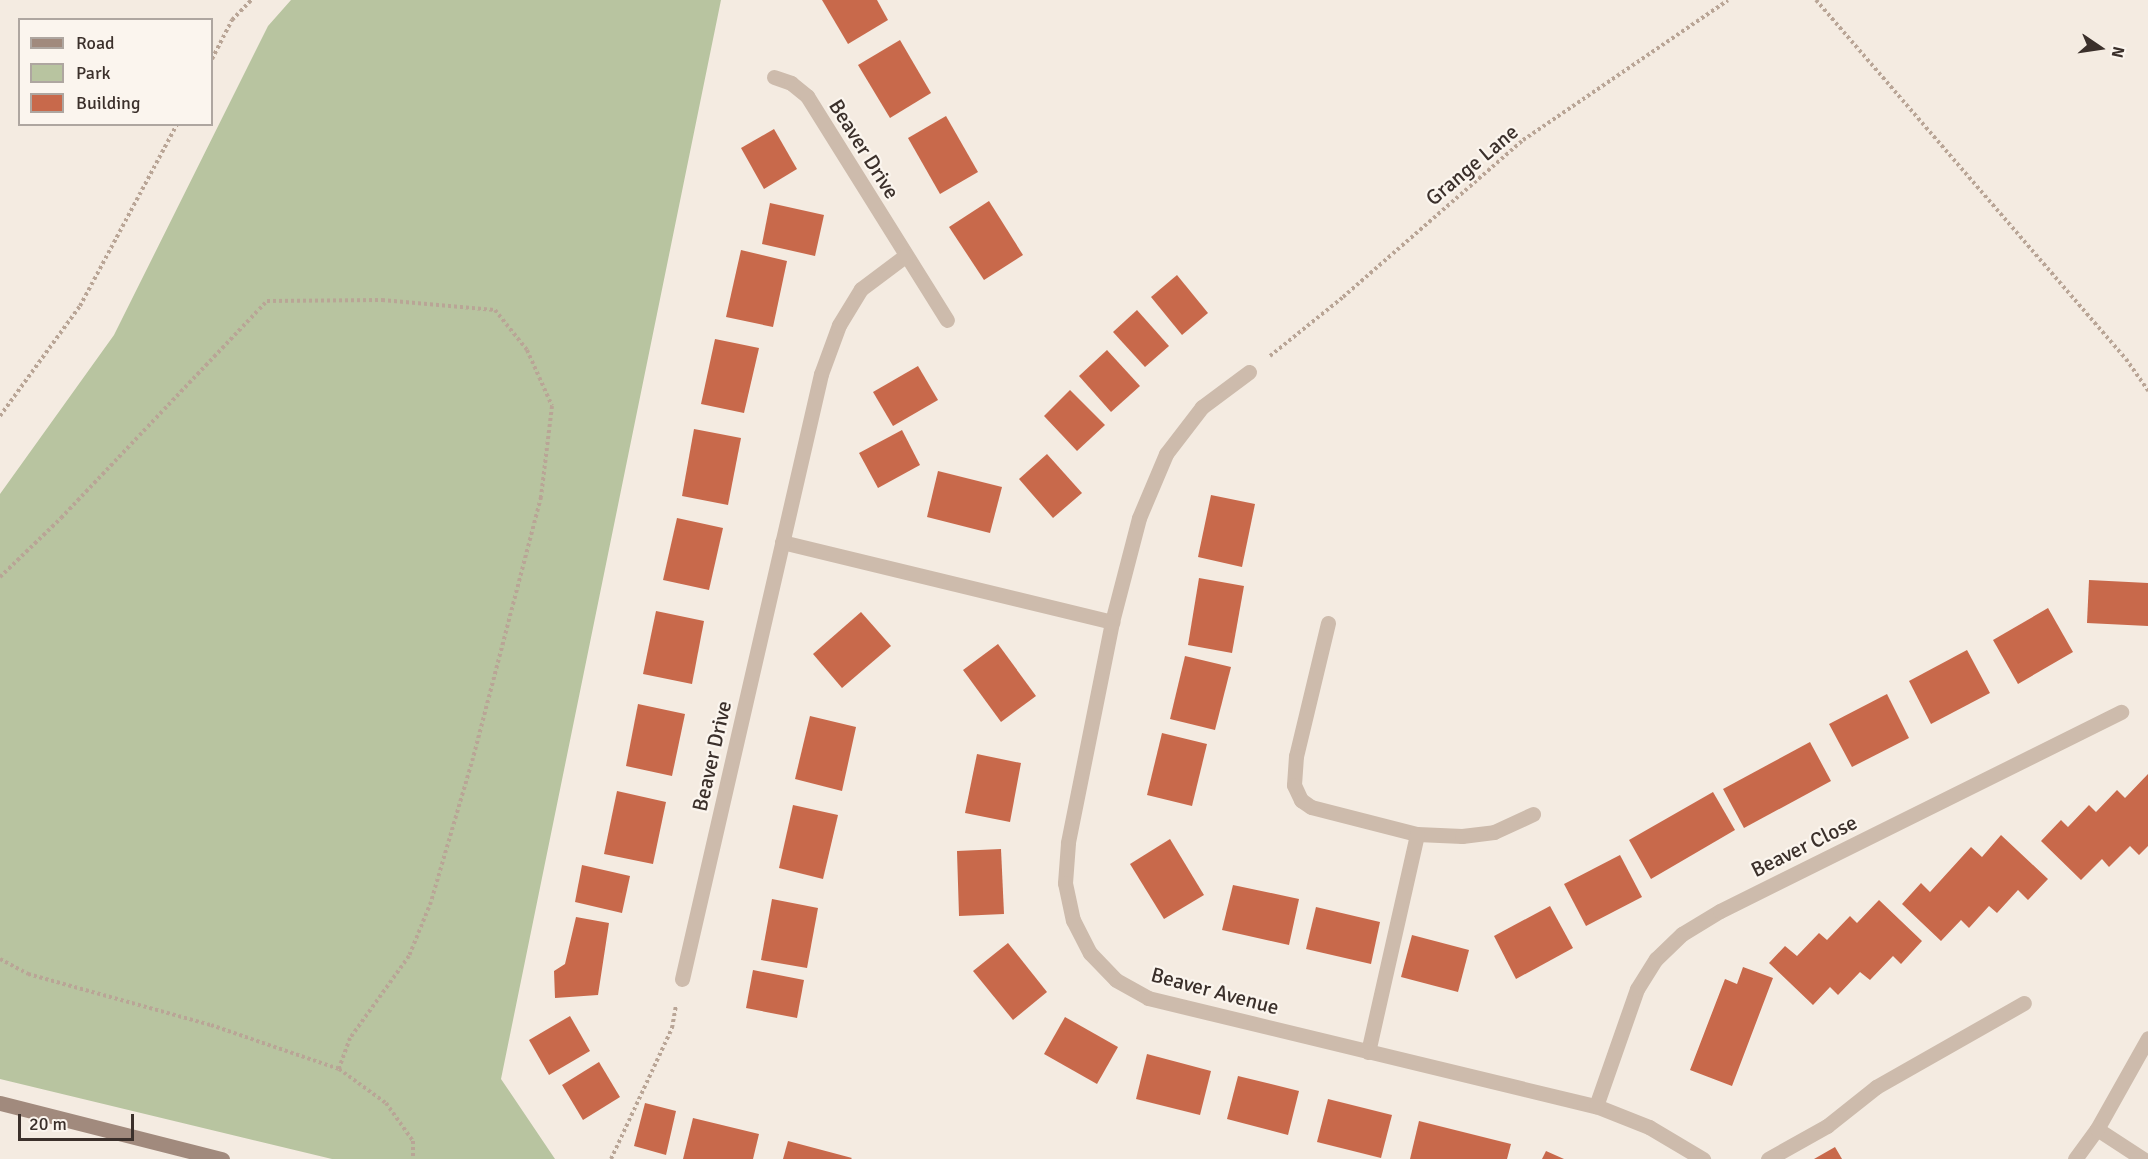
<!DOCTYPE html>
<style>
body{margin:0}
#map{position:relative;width:2148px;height:1159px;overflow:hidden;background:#f4ebe1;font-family:Signika,sans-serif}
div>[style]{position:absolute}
.green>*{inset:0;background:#b8c4a0}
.building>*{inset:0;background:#c8694b}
.path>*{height:4px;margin-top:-2px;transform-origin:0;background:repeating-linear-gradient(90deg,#b9a596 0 3px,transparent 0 6px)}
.service>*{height:15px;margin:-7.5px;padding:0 7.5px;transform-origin:7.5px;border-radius:7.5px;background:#cdbbac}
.minor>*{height:15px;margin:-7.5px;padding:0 7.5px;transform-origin:7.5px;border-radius:7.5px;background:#cdbbac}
.secondary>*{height:15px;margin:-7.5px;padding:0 7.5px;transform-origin:7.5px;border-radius:7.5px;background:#a18a7d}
span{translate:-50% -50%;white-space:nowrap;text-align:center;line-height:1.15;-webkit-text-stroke:4.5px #fbf5ee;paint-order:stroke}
.street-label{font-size:21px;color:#3b302b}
.legend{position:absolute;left:18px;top:18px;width:195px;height:108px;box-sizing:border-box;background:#fbf5ee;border:2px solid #aea6a0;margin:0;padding:8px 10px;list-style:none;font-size:18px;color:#3b302b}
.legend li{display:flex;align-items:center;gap:12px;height:30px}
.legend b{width:30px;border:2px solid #aea6a0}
.north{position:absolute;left:2070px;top:18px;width:60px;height:60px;-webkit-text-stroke:4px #fbf5ee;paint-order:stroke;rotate:103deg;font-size:16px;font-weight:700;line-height:24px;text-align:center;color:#3b302b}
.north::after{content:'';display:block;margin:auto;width:21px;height:27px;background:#3b302b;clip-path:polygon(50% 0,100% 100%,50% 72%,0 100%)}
.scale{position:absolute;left:18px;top:1114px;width:116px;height:27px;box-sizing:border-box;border:3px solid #3b302b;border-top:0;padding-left:8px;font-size:18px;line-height:21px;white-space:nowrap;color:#3b302b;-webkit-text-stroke:4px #fbf5ee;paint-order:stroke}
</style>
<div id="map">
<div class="green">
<div style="clip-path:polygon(291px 0,721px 0,501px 1079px,555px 1159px,332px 1159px,0 1079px,0 494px,114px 335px,268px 26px)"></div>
</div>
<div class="building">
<div style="clip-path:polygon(822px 0,877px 0,888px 20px,848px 44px)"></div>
<div style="clip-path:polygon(900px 40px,931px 93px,890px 118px,858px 65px)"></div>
<div style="clip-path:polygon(946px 116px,978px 172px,940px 194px,908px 138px)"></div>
<div style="clip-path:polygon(774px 129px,797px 169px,764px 189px,741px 148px)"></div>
<div style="clip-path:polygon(989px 201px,1023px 255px,984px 280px,949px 227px)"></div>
<div style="clip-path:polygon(770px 203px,824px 215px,815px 256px,762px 244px)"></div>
<div style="clip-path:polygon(741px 250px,787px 261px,773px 327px,726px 317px)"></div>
<div style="clip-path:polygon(1177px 275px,1208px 313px,1182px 335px,1151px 297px)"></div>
<div style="clip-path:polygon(1137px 310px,1169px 346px,1145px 367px,1113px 332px)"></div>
<div style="clip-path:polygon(715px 339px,759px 348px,744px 413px,701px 404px)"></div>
<div style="clip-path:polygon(1107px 350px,1140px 386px,1111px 412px,1079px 376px)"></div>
<div style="clip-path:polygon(918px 366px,938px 400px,893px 426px,873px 392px)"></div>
<div style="clip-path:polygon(1070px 390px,1105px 425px,1077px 451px,1044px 416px)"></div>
<div style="clip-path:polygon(694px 429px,741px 438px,728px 505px,682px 496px)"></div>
<div style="clip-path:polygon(902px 430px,920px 465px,878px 488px,859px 453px)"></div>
<div style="clip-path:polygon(1047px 454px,1082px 493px,1053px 518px,1019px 479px)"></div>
<div style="clip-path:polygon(938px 471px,1002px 487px,990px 533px,927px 517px)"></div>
<div style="clip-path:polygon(1211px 495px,1255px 504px,1242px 567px,1198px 557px)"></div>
<div style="clip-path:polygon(677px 518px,723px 528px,709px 590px,663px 580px)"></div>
<div style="clip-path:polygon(1199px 578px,1244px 586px,1232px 653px,1188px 645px)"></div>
<div style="clip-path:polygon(2089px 580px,2148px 583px,2148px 626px,2087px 623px)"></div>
<div style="clip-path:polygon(2048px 608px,2073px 652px,2018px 684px,1993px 640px)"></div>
<div style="clip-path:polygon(656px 611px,704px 621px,692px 684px,643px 674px)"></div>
<div style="clip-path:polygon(861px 612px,891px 646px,842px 688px,813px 654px)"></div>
<div style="clip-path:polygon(998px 644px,1036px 696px,1001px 722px,963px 670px)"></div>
<div style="clip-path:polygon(1967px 650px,1990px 693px,1931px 724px,1909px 681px)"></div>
<div style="clip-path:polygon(1185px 656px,1231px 667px,1215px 730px,1170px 719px)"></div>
<div style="clip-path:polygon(1887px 694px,1909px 738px,1852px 767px,1829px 724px)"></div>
<div style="clip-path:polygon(638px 704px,685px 714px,672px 776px,626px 766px)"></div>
<div style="clip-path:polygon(810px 716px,856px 727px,842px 791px,795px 779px)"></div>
<div style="clip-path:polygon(1162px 733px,1207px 744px,1192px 806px,1147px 795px)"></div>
<div style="clip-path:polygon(1810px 742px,1831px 781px,1744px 828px,1723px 789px)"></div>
<div style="clip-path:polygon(977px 754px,1021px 763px,1010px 822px,965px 813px)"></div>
<div style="clip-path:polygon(2148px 774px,2148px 846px,2139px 855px,2130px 846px,2109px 867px,2102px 859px,2081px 880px,2041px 841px,2061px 820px,2068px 827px,2089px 805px,2096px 812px,2117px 790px,2125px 798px)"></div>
<div style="clip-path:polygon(617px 791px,666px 802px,653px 864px,604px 854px)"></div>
<div style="clip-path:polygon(1713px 792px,1735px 830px,1651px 879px,1629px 840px)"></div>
<div style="clip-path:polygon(793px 805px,838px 815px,823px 879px,779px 868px)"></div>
<div style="clip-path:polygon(2001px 835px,2048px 879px,2028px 900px,2018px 890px,1997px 913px,1989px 906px,1969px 928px,1961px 920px,1941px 941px,1902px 904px,1921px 883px,1930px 892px,1971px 847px,1982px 857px)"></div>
<div style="clip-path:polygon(1170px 839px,1204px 895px,1164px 919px,1130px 864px)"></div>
<div style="clip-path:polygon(1001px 849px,1004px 914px,959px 916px,957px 851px)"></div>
<div style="clip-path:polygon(1620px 855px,1642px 897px,1586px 926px,1564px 884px)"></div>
<div style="clip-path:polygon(582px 865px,630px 876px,622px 913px,575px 902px)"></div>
<div style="clip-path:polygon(1233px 885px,1299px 899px,1289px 945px,1222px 930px)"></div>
<div style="clip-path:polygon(772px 899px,818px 908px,807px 968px,761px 960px)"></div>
<div style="clip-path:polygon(1879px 900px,1922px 941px,1901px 964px,1893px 956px,1870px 980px,1860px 972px,1838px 995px,1830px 987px,1813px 1005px,1769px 963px,1785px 946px,1797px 956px,1819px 933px,1827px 940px,1850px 916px,1857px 923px)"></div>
<div style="clip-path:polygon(1550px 906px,1573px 948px,1516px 979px,1494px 936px)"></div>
<div style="clip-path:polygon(1316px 907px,1380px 922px,1371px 964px,1306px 949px)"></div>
<div style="clip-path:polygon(576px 917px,609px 923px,598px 995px,555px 998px,554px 971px,565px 964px)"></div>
<div style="clip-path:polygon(1412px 935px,1469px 950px,1458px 992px,1401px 977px)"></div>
<div style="clip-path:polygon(1008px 943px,1047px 992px,1013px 1020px,973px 971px)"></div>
<div style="clip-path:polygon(1743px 967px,1773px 978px,1732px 1086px,1690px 1070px,1725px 979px,1737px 984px)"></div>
<div style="clip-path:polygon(753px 970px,804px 980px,797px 1018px,746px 1008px)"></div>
<div style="clip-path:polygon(570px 1016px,590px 1051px,549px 1075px,529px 1040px)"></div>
<div style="clip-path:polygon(1065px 1017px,1118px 1047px,1097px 1084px,1044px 1054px)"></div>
<div style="clip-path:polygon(1147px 1054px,1211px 1071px,1200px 1115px,1136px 1099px)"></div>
<div style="clip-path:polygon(599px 1062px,620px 1097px,583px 1120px,562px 1085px)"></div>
<div style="clip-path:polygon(1238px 1076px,1299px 1091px,1288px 1135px,1227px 1119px)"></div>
<div style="clip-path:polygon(1328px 1099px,1392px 1115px,1381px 1158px,1317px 1142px)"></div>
<div style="clip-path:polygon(645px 1103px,676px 1111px,666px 1155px,634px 1146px)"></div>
<div style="clip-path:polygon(693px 1118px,759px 1134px,753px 1159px,683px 1159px)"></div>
<div style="clip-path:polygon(1419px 1121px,1511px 1144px,1507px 1159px,1410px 1159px)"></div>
<div style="clip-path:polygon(788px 1141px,852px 1158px,851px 1159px,783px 1159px)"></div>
<div style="clip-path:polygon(1835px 1147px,1842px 1159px,1814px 1159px)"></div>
<div style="clip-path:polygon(1546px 1151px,1564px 1159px,1542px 1159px)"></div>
</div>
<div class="path">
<div style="left:1816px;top:0;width:474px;rotate:49.2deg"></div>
<div style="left:2126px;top:359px;width:39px;rotate:55deg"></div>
<div style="left:212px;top:59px;width:44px;rotate:-62.9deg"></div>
<div style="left:232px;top:20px;width:28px;rotate:-46deg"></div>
<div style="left:1270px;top:356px;width:94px;rotate:-38.9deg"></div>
<div style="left:1343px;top:297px;width:239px;rotate:-41.1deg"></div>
<div style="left:1523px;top:140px;width:248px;rotate:-34.3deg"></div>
<div style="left:0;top:416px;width:136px;rotate:-54deg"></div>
<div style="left:80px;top:306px;width:206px;rotate:-61.9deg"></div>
<div style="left:0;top:577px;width:85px;rotate:-44deg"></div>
<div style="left:61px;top:518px;width:299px;rotate:-46.5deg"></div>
<div style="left:267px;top:301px;width:115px;rotate:-0.5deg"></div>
<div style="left:382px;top:300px;width:113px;rotate:5.1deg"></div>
<div style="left:495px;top:310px;width:51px;rotate:51.3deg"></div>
<div style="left:527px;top:350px;width:61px;rotate:65.9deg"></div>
<div style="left:552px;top:406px;width:92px;rotate:96.9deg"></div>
<div style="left:541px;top:497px;width:270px;rotate:104.6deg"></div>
<div style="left:473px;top:758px;width:150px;rotate:106.3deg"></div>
<div style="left:431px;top:902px;width:58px;rotate:112.2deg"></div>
<div style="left:409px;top:956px;width:101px;rotate:125.7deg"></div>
<div style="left:350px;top:1038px;width:33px;rotate:110deg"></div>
<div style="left:0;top:959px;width:32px;rotate:28deg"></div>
<div style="left:28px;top:974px;width:190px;rotate:15.6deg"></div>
<div style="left:211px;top:1025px;width:135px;rotate:19deg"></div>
<div style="left:339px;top:1069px;width:58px;rotate:35.9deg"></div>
<div style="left:386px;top:1103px;width:47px;rotate:54.6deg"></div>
<div style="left:413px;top:1141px;width:18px;rotate:90deg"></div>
<div style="left:611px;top:1159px;width:145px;rotate:-65deg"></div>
<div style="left:672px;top:1028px;width:22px;rotate:-80deg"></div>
</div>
<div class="service">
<div style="left:1328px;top:623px;width:137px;rotate:103.5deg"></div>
<div style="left:1296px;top:756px;width:29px;rotate:94deg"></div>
<div style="left:1294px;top:785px;width:17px;rotate:65deg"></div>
<div style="left:1301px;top:800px;width:12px;rotate:35deg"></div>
<div style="left:1311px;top:807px;width:109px;rotate:14.3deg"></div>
<div style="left:1417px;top:834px;width:45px;rotate:2.5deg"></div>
<div style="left:1462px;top:836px;width:32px;rotate:-7deg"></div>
<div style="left:1494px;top:832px;width:43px;rotate:-24.8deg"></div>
<div style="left:1368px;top:1052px;width:223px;rotate:-77.3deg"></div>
<div style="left:2097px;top:1129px;width:55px;rotate:33.1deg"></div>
<div style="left:1768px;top:1159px;width:68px;rotate:-29.2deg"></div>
<div style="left:1827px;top:1126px;width:63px;rotate:-38.5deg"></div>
<div style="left:1876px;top:1087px;width:170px;rotate:-29.6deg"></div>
<div style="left:2075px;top:1159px;width:37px;rotate:-54deg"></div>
<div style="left:2097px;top:1129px;width:104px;rotate:-60.7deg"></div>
</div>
<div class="minor">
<div style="left:774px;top:77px;width:18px;rotate:19deg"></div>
<div style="left:791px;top:83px;width:21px;rotate:39deg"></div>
<div style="left:807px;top:96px;width:264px;rotate:58deg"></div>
<div style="left:1249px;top:372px;width:59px;rotate:143.3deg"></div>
<div style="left:1202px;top:407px;width:59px;rotate:127.5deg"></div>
<div style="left:1166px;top:454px;width:69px;rotate:112.9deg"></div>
<div style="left:1139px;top:518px;width:107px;rotate:104.6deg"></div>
<div style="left:1112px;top:622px;width:225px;rotate:101.3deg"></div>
<div style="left:1068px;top:843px;width:40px;rotate:94.3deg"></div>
<div style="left:1065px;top:883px;width:38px;rotate:78deg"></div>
<div style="left:1073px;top:920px;width:37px;rotate:63deg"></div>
<div style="left:1090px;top:953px;width:37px;rotate:46deg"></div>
<div style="left:1116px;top:980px;width:37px;rotate:29deg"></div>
<div style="left:1148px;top:998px;width:461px;rotate:13.6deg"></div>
<div style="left:1596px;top:1106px;width:57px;rotate:21.6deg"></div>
<div style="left:1649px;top:1127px;width:63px;rotate:30.7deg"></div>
<div style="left:782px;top:542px;width:340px;rotate:13.6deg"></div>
<div style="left:682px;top:979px;width:621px;rotate:-77.06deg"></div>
<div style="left:821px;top:374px;width:52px;rotate:-69.8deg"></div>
<div style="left:839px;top:325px;width:42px;rotate:-58.6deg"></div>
<div style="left:861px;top:289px;width:55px;rotate:-36.9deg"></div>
<div style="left:1596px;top:1106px;width:124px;rotate:-70.7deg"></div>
<div style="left:1637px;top:989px;width:36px;rotate:-58deg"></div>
<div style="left:1656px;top:959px;width:36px;rotate:-44deg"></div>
<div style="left:1682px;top:934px;width:44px;rotate:-31.2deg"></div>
<div style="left:1720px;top:911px;width:448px;rotate:-26.4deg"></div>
</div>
<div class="secondary">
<div style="left:0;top:1103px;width:229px;rotate:14.2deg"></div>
</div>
<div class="street-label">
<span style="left:864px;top:149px;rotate:58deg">Beaver Drive</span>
<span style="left:1472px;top:165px;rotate:-40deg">Grange Lane</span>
<span style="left:712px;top:756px;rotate:-77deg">Beaver Drive</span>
<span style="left:1804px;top:846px;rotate:-26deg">Beaver Close</span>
<span style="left:1215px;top:991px;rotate:15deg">Beaver Avenue</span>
</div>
<ul class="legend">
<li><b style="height:8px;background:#a18a7d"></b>Road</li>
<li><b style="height:16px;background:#b8c4a0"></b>Park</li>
<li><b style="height:16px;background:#c8694b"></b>Building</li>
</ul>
<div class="north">N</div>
<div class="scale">20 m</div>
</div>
